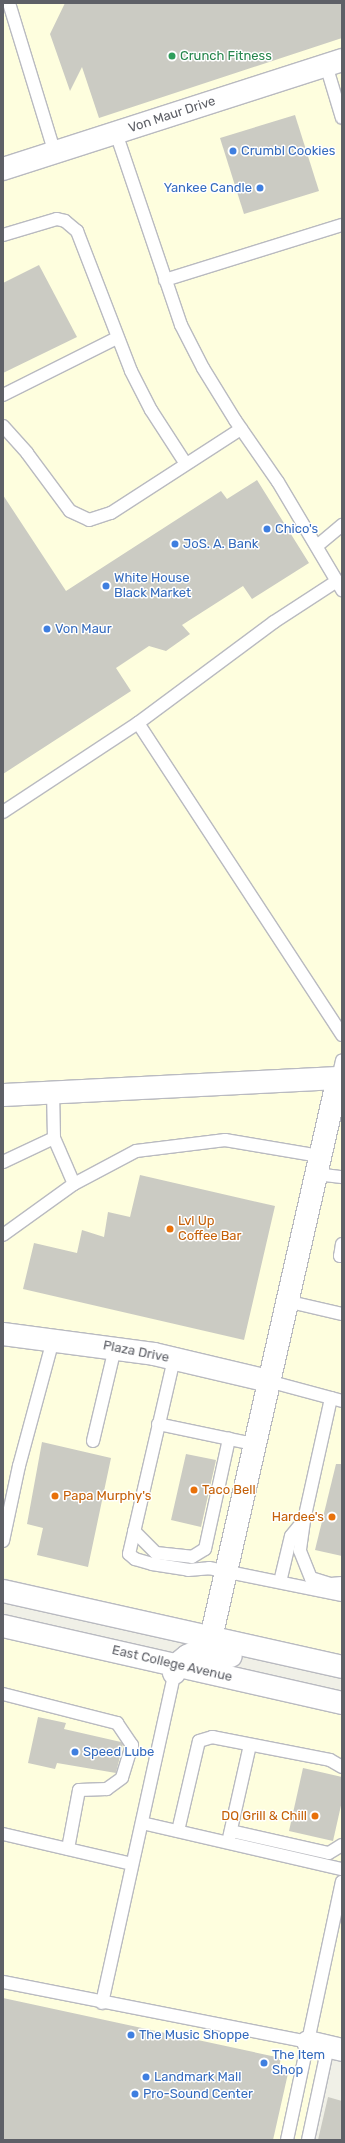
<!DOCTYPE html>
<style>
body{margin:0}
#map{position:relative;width:345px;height:2143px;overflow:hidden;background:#f0f0e7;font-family:Rubik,sans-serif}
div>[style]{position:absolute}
.commercial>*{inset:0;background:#fefede}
.building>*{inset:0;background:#cbcbc3}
.roads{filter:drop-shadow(1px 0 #b9bac0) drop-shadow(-1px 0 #b9bac0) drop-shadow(0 1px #b9bac0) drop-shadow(0 -1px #b9bac0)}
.lane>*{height:12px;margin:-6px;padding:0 6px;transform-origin:6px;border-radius:6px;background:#fff}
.street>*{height:22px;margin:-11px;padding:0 11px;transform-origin:11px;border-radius:11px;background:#fff}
.secondary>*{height:22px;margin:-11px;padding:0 11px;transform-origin:11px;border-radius:11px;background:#fff}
.dots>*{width:11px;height:11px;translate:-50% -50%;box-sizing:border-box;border:2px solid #fff;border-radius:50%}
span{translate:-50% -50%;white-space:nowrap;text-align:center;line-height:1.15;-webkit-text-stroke:3px #fff;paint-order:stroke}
.leisure-label{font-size:13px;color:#27864d}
.left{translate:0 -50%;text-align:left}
.street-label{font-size:13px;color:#5e6067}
.shop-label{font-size:13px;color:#366cbe}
.right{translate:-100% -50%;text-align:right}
.food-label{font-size:13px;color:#c56008}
.frame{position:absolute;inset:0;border:4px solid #5e6067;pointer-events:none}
</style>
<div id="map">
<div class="commercial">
<div style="clip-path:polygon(3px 3px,342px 3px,342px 1655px,3px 1578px)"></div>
<div style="clip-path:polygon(3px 1637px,342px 1715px,342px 2039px,323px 2034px,301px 2140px,3px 2140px)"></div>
</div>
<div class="building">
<div style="clip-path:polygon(65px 3px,342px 3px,342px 38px,99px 118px,82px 67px,70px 91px,50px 34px)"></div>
<div style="clip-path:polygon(295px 115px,319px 191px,244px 214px,220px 138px)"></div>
<div style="clip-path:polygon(39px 265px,77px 337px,3px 373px,3px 283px)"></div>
<div style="clip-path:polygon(257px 480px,309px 563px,252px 599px,243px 586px,182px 625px,190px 634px,166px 651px,149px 646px,116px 668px,131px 691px,3px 774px,3px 495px,66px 591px,221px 491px,227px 499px)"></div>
<div style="clip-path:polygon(140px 1175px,275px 1206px,244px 1340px,23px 1289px,34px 1243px,77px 1253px,82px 1230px,104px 1237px,108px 1212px,130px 1217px)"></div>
<div style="clip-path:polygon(42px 1442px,111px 1458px,88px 1567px,37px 1555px,43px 1528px,27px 1524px)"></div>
<div style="clip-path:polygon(186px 1454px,216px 1460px,201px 1527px,171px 1520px)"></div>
<div style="clip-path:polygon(336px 1464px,342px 1464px,342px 1556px,315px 1550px)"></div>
<div style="clip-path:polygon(38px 1717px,66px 1723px,64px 1729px,121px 1742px,123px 1744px,116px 1773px,57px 1763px,55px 1769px,28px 1763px)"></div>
<div style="clip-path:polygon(303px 1768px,342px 1777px,342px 1801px,333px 1841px,289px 1831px)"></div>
<div style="clip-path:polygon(3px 1998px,281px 2058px,279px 2067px,289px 2069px,273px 2140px,3px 2140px)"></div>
<div style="clip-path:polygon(328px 2097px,342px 2101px,342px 2140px,318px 2140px)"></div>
</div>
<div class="roads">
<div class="lane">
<div style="left:9px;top:3px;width:157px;rotate:73deg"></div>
<div style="left:326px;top:65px;width:55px;rotate:73.2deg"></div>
<div style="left:116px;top:133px;width:203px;rotate:71.3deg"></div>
<div style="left:181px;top:325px;width:48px;rotate:62.9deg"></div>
<div style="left:203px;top:368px;width:61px;rotate:58.4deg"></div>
<div style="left:235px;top:420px;width:75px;rotate:55.3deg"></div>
<div style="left:278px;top:482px;width:126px;rotate:59.3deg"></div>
<div style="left:3px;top:235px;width:56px;rotate:-16.5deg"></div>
<div style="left:57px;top:219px;width:8px;rotate:14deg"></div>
<div style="left:65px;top:221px;width:16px;rotate:40deg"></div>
<div style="left:77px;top:231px;width:150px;rotate:68.9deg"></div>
<div style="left:131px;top:371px;width:44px;rotate:62.9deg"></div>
<div style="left:151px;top:410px;width:64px;rotate:57.1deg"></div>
<div style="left:165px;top:280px;width:185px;rotate:-17.3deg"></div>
<div style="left:3px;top:395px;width:127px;rotate:-26.6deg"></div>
<div style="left:3px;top:426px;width:36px;rotate:48deg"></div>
<div style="left:27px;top:453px;width:72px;rotate:53.4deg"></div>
<div style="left:70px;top:511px;width:21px;rotate:25deg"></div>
<div style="left:89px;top:520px;width:23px;rotate:-18deg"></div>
<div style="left:111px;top:513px;width:155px;rotate:-32.9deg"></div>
<div style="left:317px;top:546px;width:33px;rotate:-40deg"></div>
<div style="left:138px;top:723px;width:373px;rotate:56.8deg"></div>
<div style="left:3px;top:812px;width:162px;rotate:-33.4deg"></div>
<div style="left:138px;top:723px;width:169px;rotate:-36.6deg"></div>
<div style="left:274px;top:622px;width:75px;rotate:-33.1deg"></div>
<div style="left:338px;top:1078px;width:18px;rotate:-77deg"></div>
<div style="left:54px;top:1138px;width:50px;rotate:66.5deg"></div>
<div style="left:74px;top:1184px;width:70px;rotate:-28deg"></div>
<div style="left:136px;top:1151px;width:90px;rotate:-7deg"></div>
<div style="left:225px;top:1140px;width:96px;rotate:9.6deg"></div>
<div style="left:3px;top:1162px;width:56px;rotate:-25.2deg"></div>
<div style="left:54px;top:1138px;width:46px;rotate:-91.2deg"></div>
<div style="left:316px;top:1174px;width:26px;rotate:7deg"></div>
<div style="left:3px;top:1235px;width:87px;rotate:-35.7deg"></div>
<div style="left:342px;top:1244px;width:12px;rotate:99deg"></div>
<div style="left:340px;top:1256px;width:2px"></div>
<div style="left:286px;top:1301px;width:57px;rotate:13.1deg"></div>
<div style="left:174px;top:1359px;width:200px;rotate:103deg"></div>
<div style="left:129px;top:1554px;width:8px;rotate:40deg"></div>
<div style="left:135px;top:1559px;width:18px;rotate:16deg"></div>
<div style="left:152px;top:1564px;width:36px;rotate:9deg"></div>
<div style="left:188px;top:1570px;width:21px;rotate:-5deg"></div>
<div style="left:209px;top:1568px;width:136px;rotate:11.5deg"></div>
<div style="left:268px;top:1381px;width:77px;rotate:15.1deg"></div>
<div style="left:158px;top:1424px;width:98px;rotate:11.8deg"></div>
<div style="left:93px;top:1441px;width:96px;rotate:-76.7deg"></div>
<div style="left:304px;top:1521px;width:30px;rotate:98deg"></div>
<div style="left:300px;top:1551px;width:29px;rotate:68deg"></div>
<div style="left:311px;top:1578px;width:21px;rotate:17deg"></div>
<div style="left:331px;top:1584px;width:11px;rotate:-5deg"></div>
<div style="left:134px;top:1531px;width:31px;rotate:45deg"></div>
<div style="left:156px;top:1553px;width:36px;rotate:6deg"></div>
<div style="left:192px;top:1557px;width:15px;rotate:-32deg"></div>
<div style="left:205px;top:1549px;width:113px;rotate:-77.7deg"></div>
<div style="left:3px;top:1541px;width:77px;rotate:-78deg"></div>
<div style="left:19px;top:1466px;width:131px;rotate:-74.9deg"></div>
<div style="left:280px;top:1582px;width:47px;rotate:-76.6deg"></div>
<div style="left:291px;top:1536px;width:21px;rotate:-51deg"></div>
<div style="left:304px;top:1520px;width:125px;rotate:-77.5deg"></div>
<div style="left:3px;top:1694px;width:118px;rotate:14.3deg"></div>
<div style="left:117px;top:1723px;width:27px;rotate:56deg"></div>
<div style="left:132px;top:1745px;width:34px;rotate:107deg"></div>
<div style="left:122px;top:1778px;width:19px;rotate:144deg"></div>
<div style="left:107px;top:1789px;width:28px;rotate:178deg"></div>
<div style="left:79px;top:1790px;width:60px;rotate:100.6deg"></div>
<div style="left:142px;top:1823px;width:205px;rotate:13deg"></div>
<div style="left:178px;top:1831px;width:92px;rotate:-76.9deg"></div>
<div style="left:199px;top:1741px;width:14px;rotate:-17deg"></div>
<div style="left:212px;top:1737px;width:120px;rotate:11deg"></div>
<div style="left:330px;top:1760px;width:14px;rotate:30deg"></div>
<div style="left:231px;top:1831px;width:100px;rotate:12.7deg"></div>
<div style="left:329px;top:1853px;width:15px;rotate:-32deg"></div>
<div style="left:3px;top:1834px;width:132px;rotate:13.1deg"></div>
<div style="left:229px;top:1838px;width:95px;rotate:-77.3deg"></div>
<div style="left:3px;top:1982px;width:311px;rotate:11.1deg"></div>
<div style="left:102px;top:2003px;width:336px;rotate:-77.6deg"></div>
<div style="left:287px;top:2140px;width:264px;rotate:-78deg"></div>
<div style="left:308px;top:2140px;width:95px;rotate:-77.9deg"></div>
</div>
<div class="street">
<div style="left:3px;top:169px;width:356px;rotate:-17.8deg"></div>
<div style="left:3px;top:1095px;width:339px;rotate:-2.9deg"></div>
<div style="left:3px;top:1334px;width:152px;rotate:7.5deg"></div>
<div style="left:154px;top:1354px;width:117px;rotate:13.3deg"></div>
<div style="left:211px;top:1638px;width:574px;rotate:-77.22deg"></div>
<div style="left:308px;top:2042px;width:35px;rotate:13deg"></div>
</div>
<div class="secondary">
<div style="left:3px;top:1591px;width:347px;rotate:12.6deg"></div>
<div style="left:3px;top:1626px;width:348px;rotate:12.8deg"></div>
<div style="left:174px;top:1673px;width:8px;rotate:-76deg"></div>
<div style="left:176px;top:1665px;width:14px;rotate:-39deg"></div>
<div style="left:187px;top:1656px;width:12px;rotate:-24deg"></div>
<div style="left:198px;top:1651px;width:33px;rotate:9deg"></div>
</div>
</div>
<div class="dots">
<div style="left:172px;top:56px;background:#2e9e5b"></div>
<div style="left:233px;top:151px;background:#3f7fe0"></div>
<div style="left:260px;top:188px;background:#3f7fe0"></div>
<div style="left:267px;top:529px;background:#3f7fe0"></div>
<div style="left:175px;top:544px;background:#3f7fe0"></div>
<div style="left:106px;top:586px;background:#3f7fe0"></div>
<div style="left:47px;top:629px;background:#3f7fe0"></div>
<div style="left:170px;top:1229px;background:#e8710a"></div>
<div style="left:194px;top:1490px;background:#e8710a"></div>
<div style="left:55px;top:1496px;background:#e8710a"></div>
<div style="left:332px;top:1517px;background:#e8710a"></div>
<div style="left:75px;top:1752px;background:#3f7fe0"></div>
<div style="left:315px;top:1816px;background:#e8710a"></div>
<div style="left:131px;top:2035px;background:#3f7fe0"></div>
<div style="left:264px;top:2063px;background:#3f7fe0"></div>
<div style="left:146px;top:2077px;background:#3f7fe0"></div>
<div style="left:135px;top:2094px;background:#3f7fe0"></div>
</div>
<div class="leisure-label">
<span class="left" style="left:180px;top:56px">Crunch Fitness</span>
</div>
<div class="street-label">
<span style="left:172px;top:115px;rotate:-18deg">Von Maur Drive</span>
<span style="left:136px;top:1352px;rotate:11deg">Plaza Drive</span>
<span style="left:172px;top:1664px;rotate:13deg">East College Avenue</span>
</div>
<div class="shop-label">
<span class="left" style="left:241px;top:151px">Crumbl Cookies</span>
<span class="right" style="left:252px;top:188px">Yankee Candle</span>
<span class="left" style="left:275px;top:529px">Chico's</span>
<span class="left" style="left:183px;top:544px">JoS. A. Bank</span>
<span class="left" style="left:114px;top:586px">White House<br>Black Market</span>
<span class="left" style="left:55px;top:629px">Von Maur</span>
<span class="left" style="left:83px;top:1752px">Speed Lube</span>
<span class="left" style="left:139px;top:2035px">The Music Shoppe</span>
<span class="left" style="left:272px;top:2063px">The Item<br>Shop</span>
<span class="left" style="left:154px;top:2077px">Landmark Mall</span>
<span class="left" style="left:143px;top:2094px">Pro-Sound Center</span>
</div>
<div class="food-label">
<span class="left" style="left:178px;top:1229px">Lvl Up<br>Coffee Bar</span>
<span class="left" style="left:202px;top:1490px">Taco Bell</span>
<span class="left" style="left:63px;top:1496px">Papa Murphy's</span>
<span class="right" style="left:324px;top:1517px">Hardee's</span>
<span class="right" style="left:307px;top:1816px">DQ Grill &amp; Chill</span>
</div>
<div class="frame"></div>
</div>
